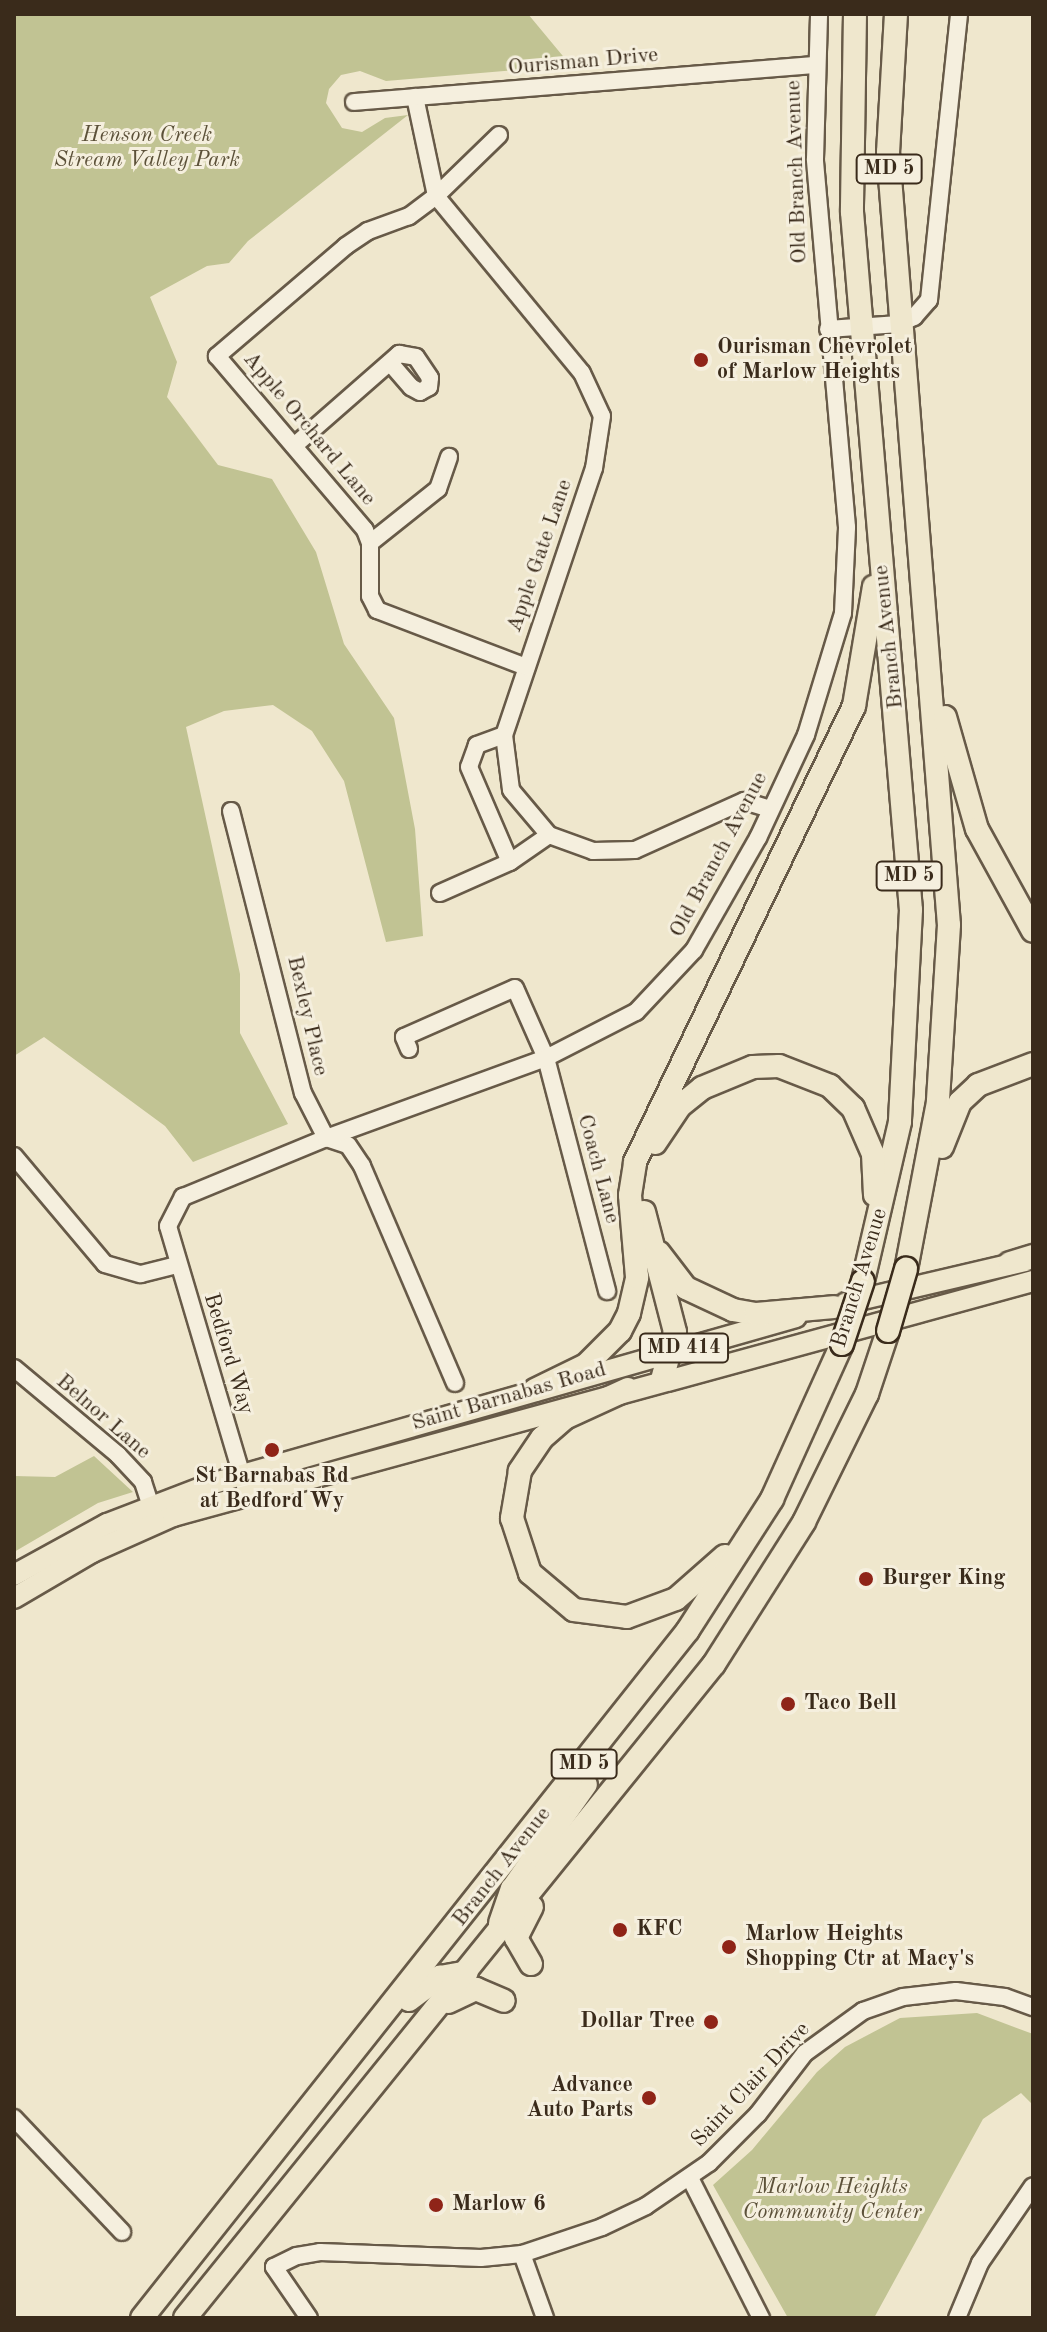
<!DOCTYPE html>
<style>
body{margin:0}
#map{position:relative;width:1047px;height:2332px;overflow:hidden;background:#efe7cd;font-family:"Old Standard TT",serif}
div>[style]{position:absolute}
.green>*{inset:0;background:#c1c393}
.roads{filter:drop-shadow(2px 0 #675a48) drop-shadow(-2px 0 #675a48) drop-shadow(0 2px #675a48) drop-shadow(0 -2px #675a48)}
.minor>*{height:16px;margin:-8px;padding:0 8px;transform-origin:8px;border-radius:8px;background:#f5efde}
.major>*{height:20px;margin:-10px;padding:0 10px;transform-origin:10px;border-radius:10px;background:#efe7cd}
.highway>*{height:22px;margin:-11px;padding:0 11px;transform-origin:11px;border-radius:11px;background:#efe7cd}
.bridges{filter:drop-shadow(2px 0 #3a2b1b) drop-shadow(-2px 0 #3a2b1b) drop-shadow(0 2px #3a2b1b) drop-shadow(0 -2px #3a2b1b)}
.highway-bridge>*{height:22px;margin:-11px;padding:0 11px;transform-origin:11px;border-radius:11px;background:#efe7cd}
.dots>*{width:22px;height:22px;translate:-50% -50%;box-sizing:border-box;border:4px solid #f5efde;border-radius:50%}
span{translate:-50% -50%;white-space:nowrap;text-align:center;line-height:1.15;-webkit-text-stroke:6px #f5efde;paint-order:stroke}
.shield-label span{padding:2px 6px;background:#f5efde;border:2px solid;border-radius:6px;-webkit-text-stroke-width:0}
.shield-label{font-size:20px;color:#3a2b1b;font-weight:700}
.street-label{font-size:22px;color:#3a2b1b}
.park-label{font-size:22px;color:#5c5139;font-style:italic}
.poi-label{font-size:22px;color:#3a2b1b;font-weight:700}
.left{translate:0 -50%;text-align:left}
.right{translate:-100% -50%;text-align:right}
.frame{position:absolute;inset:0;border:16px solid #3a2b1b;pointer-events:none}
</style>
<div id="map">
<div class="green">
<div style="clip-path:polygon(14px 14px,528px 14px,567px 61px,560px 62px,563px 66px,386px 81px,360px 71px,341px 75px,329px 89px,326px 103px,342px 128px,362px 132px,385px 118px,408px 115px,248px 241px,229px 263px,207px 266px,150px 297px,177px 362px,167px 397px,218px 465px,272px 479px,316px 552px,344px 644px,394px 718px,415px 829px,423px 936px,386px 942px,344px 781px,312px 731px,273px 705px,224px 711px,186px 727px,240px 974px,240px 1033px,288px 1124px,193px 1162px,165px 1126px,44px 1037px,14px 1056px)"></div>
<div style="clip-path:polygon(94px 1456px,133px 1492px,98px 1503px,14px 1552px,14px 1476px,55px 1477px)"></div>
<div style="clip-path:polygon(977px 2013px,1033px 2034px,1033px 2105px,1021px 2093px,983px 2119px,874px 2318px,788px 2318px,713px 2185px,752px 2150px,817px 2072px,845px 2047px,900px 2018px)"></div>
</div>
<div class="roads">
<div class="minor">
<div style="left:415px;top:97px;width:101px;rotate:78deg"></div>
<div style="left:436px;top:196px;width:229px;rotate:50.5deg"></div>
<div style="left:582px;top:373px;width:47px;rotate:65.1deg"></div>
<div style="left:602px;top:416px;width:53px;rotate:98.7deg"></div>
<div style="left:594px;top:468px;width:282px;rotate:108.6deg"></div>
<div style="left:504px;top:735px;width:55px;rotate:82.7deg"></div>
<div style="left:511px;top:790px;width:59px;rotate:49.8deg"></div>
<div style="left:549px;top:835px;width:47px;rotate:20deg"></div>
<div style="left:593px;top:851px;width:42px;rotate:-1.4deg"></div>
<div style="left:635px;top:850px;width:120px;rotate:-24.2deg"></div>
<div style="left:744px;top:801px;width:27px;rotate:17deg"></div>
<div style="left:354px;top:102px;width:463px;rotate:-4.6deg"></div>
<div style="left:499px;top:135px;width:88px;rotate:135.9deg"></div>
<div style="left:436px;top:196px;width:34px;rotate:143deg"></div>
<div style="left:409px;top:216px;width:44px;rotate:159.9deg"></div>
<div style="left:368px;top:231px;width:27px;rotate:146deg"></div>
<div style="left:346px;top:246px;width:170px;rotate:139.5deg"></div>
<div style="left:217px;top:356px;width:228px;rotate:49.6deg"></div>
<div style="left:365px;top:530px;width:14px;rotate:69deg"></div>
<div style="left:370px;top:543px;width:53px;rotate:90deg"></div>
<div style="left:370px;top:596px;width:16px;rotate:63deg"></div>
<div style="left:377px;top:610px;width:160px;rotate:20.9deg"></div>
<div style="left:828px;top:329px;width:71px;rotate:-4deg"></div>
<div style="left:899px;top:324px;width:17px;rotate:-25deg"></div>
<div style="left:914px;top:317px;width:23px;rotate:-49deg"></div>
<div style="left:929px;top:300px;width:288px;rotate:-84deg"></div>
<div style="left:294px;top:446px;width:140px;rotate:-41.2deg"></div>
<div style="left:399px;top:354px;width:17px;rotate:10deg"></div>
<div style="left:416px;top:357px;width:25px;rotate:56deg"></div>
<div style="left:430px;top:378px;width:9px;rotate:96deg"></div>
<div style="left:429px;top:387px;width:10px;rotate:151deg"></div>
<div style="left:420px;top:392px;width:10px;rotate:-151deg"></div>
<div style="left:411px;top:387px;width:32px;rotate:-131deg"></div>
<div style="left:370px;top:543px;width:87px;rotate:-38.5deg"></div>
<div style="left:438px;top:489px;width:34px;rotate:-71deg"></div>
<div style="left:504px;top:735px;width:29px;rotate:160deg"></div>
<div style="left:477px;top:745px;width:23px;rotate:110deg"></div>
<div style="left:469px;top:767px;width:103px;rotate:66.7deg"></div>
<div style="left:231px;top:811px;width:291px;rotate:75.7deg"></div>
<div style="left:303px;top:1093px;width:51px;rotate:62.9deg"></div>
<div style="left:326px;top:1138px;width:23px;rotate:18deg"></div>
<div style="left:348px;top:1145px;width:25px;rotate:56deg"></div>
<div style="left:362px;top:1166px;width:236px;rotate:66.8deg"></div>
<div style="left:440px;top:893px;width:77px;rotate:-23.9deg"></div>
<div style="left:510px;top:862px;width:47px;rotate:-34.7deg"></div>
<div style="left:409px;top:1049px;width:13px;rotate:-113deg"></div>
<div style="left:404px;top:1037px;width:121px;rotate:-23.8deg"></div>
<div style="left:515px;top:988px;width:77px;rotate:66.1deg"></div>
<div style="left:546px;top:1058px;width:241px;rotate:75.3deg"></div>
<div style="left:14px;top:1156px;width:141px;rotate:49.9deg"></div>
<div style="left:105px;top:1264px;width:37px;rotate:16deg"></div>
<div style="left:141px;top:1274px;width:37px;rotate:-14deg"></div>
<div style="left:14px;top:1368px;width:136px;rotate:39.9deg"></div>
<div style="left:118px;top:1455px;width:37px;rotate:47deg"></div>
<div style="left:143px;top:1482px;width:25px;rotate:72deg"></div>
<div style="left:245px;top:1486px;width:271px;rotate:-106.5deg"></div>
<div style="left:168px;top:1226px;width:33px;rotate:-63deg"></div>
<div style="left:183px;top:1197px;width:155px;rotate:-22.4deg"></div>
<div style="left:326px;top:1138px;width:234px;rotate:-20deg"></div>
<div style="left:546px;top:1058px;width:101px;rotate:-27.1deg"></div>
<div style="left:636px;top:1012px;width:85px;rotate:-46.9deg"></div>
<div style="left:694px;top:950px;width:129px;rotate:-60.3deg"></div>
<div style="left:758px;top:838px;width:114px;rotate:-65deg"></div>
<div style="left:806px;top:735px;width:127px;rotate:-73.1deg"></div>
<div style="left:843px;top:613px;width:86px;rotate:-87.3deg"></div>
<div style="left:847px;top:527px;width:369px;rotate:-95deg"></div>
<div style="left:815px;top:159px;width:145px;rotate:-88.4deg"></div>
<div style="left:14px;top:2118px;width:157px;rotate:46.5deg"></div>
<div style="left:690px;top:2178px;width:157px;rotate:63.1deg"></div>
<div style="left:522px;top:2254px;width:68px;rotate:70.2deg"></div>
<div style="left:309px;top:2318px;width:62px;rotate:-124.5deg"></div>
<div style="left:274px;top:2267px;width:25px;rotate:-26deg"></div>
<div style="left:297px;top:2256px;width:23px;rotate:-10deg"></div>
<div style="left:320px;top:2252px;width:161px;rotate:2.1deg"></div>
<div style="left:481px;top:2258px;width:41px;rotate:-5.6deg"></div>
<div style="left:522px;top:2254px;width:84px;rotate:-18.6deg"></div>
<div style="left:602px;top:2227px;width:49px;rotate:-25.5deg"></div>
<div style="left:646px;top:2206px;width:76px;rotate:-34.3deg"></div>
<div style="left:709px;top:2163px;width:69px;rotate:-45deg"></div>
<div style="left:758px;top:2114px;width:77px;rotate:-52.4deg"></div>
<div style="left:805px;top:2053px;width:72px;rotate:-35.9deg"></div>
<div style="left:863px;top:2011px;width:42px;rotate:-19.3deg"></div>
<div style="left:903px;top:1997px;width:53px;rotate:-6.5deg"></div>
<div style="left:956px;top:1991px;width:49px;rotate:7deg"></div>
<div style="left:1005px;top:1997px;width:30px;rotate:20deg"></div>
<div style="left:957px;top:2318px;width:60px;rotate:-67.3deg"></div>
<div style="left:980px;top:2263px;width:93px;rotate:-55.5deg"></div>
</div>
<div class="major">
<div style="left:846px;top:1303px;width:184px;rotate:-13.2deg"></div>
<div style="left:14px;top:1575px;width:106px;rotate:-28.7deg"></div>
<div style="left:107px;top:1524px;width:115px;rotate:-21deg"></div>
<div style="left:214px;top:1483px;width:605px;rotate:-15.92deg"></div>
<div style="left:14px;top:1598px;width:91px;rotate:-30.5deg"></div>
<div style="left:92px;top:1552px;width:89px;rotate:-24deg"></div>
<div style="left:173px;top:1516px;width:892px;rotate:-15.28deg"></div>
</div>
<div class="highway">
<div style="left:855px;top:14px;width:198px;rotate:90.9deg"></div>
<div style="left:852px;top:212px;width:700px;rotate:85.17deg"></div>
<div style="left:911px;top:910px;width:212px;rotate:93deg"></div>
<div style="left:900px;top:1122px;width:163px;rotate:103.1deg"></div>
<div style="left:896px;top:14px;width:138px;rotate:93.3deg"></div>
<div style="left:888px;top:152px;width:775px;rotate:85.49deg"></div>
<div style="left:949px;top:925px;width:177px;rotate:93.6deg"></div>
<div style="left:938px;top:1102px;width:170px;rotate:100.8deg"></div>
<div style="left:945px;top:717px;width:116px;rotate:74.1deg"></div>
<div style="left:977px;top:829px;width:116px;rotate:61.2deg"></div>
<div style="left:655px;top:1143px;width:45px;rotate:-56deg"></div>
<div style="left:680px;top:1106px;width:28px;rotate:-39deg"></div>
<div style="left:702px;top:1088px;width:55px;rotate:-22.4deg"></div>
<div style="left:753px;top:1067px;width:26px;rotate:-2deg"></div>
<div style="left:779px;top:1066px;width:55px;rotate:21.4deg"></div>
<div style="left:830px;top:1086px;width:32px;rotate:44deg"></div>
<div style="left:853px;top:1108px;width:50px;rotate:66.5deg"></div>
<div style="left:873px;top:1154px;width:41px;rotate:87.2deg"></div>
<div style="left:942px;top:1147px;width:48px;rotate:-68.2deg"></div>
<div style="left:960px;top:1102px;width:25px;rotate:-43deg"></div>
<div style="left:978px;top:1085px;width:59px;rotate:-20.9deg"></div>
<div style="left:644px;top:1212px;width:124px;rotate:75.5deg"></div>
<div style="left:675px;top:1332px;width:50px;rotate:105.2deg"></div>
<div style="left:659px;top:1253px;width:44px;rotate:52.4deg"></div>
<div style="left:686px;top:1288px;width:52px;rotate:25.1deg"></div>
<div style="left:733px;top:1310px;width:23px;rotate:10deg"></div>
<div style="left:756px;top:1314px;width:78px;rotate:-5.1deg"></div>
<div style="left:1010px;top:1263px;width:24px;rotate:-17deg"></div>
<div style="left:628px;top:1389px;width:69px;rotate:155.3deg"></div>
<div style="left:565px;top:1418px;width:30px;rotate:139deg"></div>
<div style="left:542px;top:1438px;width:40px;rotate:124deg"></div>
<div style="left:520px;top:1471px;width:48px;rotate:99.7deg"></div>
<div style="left:512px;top:1518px;width:58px;rotate:71.9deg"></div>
<div style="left:530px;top:1573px;width:57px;rotate:40.1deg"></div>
<div style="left:574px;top:1610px;width:53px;rotate:7.5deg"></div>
<div style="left:627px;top:1617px;width:52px;rotate:-20.2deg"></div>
<div style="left:676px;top:1599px;width:65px;rotate:-41.3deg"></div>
<div style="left:535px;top:1390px;width:57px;rotate:-26.1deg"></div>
<div style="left:586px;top:1365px;width:48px;rotate:-45deg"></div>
<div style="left:620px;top:1331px;width:20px;rotate:-63deg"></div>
<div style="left:629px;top:1313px;width:37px;rotate:-77deg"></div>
<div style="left:637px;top:1277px;width:82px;rotate:-94.9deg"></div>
<div style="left:630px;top:1195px;width:33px;rotate:-81deg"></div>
<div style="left:635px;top:1162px;width:506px;rotate:-64.35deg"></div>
<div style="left:854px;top:706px;width:121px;rotate:-80.5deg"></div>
<div style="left:500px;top:1923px;width:36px;rotate:-71deg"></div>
<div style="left:512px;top:1889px;width:128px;rotate:-54.8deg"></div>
<div style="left:531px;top:1964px;width:30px;rotate:-120deg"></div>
<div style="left:516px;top:1938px;width:35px;rotate:-63deg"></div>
<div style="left:409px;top:2000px;width:39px;rotate:-37deg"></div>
<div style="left:440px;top:1977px;width:27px;rotate:-10deg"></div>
<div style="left:448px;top:2002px;width:31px;rotate:-25deg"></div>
<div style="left:476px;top:1989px;width:30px;rotate:23deg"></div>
<div style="left:142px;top:2318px;width:878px;rotate:-51.56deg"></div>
<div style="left:688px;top:1630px;width:156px;rotate:-57.3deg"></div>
<div style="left:772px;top:1499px;width:170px;rotate:-65.7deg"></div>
<div style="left:185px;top:2318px;width:841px;rotate:-51.03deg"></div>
<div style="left:714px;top:1664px;width:168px;rotate:-57.6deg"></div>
<div style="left:804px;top:1522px;width:143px;rotate:-63.8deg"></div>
<div style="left:867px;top:1394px;width:66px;rotate:-71.6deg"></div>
</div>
</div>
<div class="bridges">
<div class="highway-bridge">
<div style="left:888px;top:1331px;width:65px;rotate:-73.8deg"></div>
<div style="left:842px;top:1344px;width:66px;rotate:-71.6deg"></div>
</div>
</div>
<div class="dots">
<div style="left:701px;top:360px;background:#8f2418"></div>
<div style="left:272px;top:1450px;background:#8f2418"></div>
<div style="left:866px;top:1579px;background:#8f2418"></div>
<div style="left:788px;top:1704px;background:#8f2418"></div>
<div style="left:620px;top:1930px;background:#8f2418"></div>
<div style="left:729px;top:1947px;background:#8f2418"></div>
<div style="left:711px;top:2022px;background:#8f2418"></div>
<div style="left:649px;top:2098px;background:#8f2418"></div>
<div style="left:436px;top:2205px;background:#8f2418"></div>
</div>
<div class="shield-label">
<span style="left:889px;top:169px">MD 5</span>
<span style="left:909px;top:876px">MD 5</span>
<span style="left:684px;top:1348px">MD 414</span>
<span style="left:584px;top:1764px">MD 5</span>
</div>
<div class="street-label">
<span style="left:583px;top:62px;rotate:-5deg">Ourisman Drive</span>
<span style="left:797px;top:172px;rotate:-92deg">Old Branch Avenue</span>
<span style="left:309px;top:429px;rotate:50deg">Apple Orchard Lane</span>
<span style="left:540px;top:556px;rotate:-71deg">Apple Gate Lane</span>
<span style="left:889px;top:637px;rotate:-96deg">Branch Avenue</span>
<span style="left:719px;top:855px;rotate:-62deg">Old Branch Avenue</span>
<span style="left:307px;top:1016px;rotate:77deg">Bexley Place</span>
<span style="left:598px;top:1169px;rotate:75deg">Coach Lane</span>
<span style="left:860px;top:1278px;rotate:-73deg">Branch Avenue</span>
<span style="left:228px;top:1354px;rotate:73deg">Bedford Way</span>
<span style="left:509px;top:1397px;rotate:-16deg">Saint Barnabas Road</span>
<span style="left:103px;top:1417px;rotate:41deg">Belnor Lane</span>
<span style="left:502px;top:1867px;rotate:-52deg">Branch Avenue</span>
<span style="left:751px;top:2085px;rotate:-47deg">Saint Clair Drive</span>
</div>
<div class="park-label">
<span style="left:147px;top:148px">Henson Creek<br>Stream Valley Park</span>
<span style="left:832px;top:2200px">Marlow Heights<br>Community Center</span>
</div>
<div class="poi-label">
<span class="left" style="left:717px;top:360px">Ourisman Chevrolet<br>of Marlow Heights</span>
<span style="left:272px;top:1489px">St Barnabas Rd<br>at Bedford Wy</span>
<span class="left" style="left:882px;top:1579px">Burger King</span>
<span class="left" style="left:804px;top:1704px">Taco Bell</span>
<span class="left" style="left:636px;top:1930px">KFC</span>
<span class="left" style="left:745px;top:1947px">Marlow Heights<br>Shopping Ctr at Macy's</span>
<span class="right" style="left:695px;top:2022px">Dollar Tree</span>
<span class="right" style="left:633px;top:2098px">Advance<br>Auto Parts</span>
<span class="left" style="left:452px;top:2205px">Marlow 6</span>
</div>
<div class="frame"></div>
</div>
